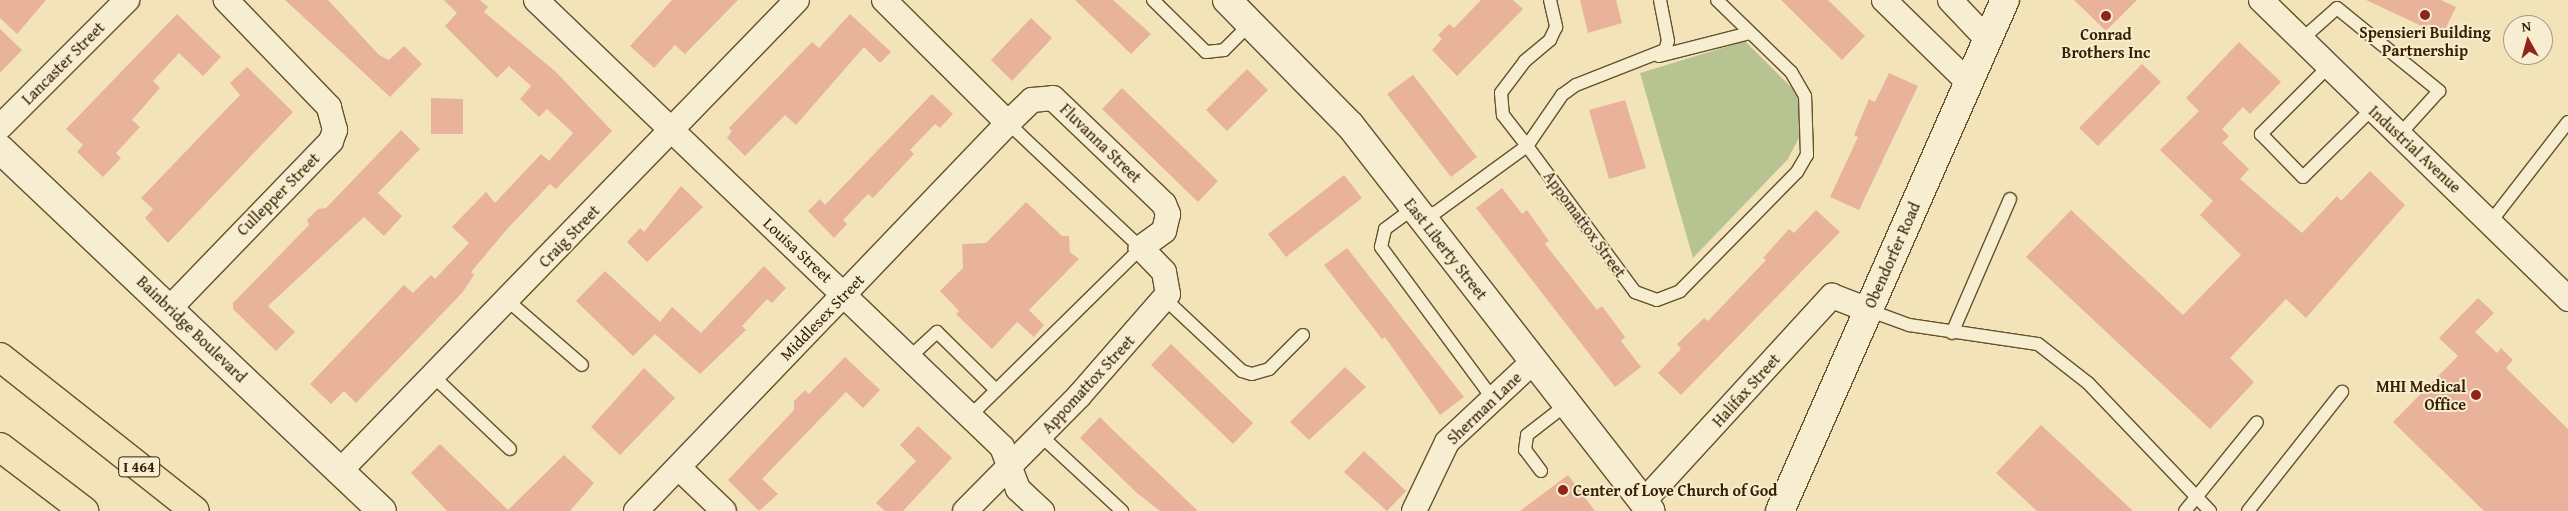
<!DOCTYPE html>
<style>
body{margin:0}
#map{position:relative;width:2568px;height:511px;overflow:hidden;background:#f2e3b8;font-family:"Gentium Book Plus",serif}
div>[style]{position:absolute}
.green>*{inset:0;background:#b7c492}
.building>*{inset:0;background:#e9b39b}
.roads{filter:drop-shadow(1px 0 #66512f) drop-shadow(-1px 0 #66512f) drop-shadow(0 1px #66512f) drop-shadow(0 -1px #66512f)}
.service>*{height:12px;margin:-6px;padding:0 6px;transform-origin:6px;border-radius:6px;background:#f7edd1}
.minor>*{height:24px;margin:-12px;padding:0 12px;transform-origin:12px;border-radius:12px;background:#f7edd1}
.tertiary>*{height:28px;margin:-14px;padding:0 14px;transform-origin:14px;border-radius:14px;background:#f7edd1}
.secondary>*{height:28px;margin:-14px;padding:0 14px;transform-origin:14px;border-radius:14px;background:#f7edd1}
.motorway>*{height:28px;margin:-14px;padding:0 14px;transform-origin:14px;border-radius:14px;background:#f2e3b8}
.dots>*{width:14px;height:14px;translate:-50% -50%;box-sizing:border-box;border:2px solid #f7edd1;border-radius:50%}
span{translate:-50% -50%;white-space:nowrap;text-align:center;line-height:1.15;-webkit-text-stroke:4px #f7edd1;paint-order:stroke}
.shield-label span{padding:1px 4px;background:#f7edd1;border:1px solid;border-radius:4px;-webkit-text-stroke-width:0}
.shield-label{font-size:15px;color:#382001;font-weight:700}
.poi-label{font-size:16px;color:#382001;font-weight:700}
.right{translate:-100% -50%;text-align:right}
.left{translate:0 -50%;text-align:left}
.street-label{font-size:16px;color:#382001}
.north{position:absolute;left:2503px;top:15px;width:50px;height:50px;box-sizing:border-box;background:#f7edd1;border:1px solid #ab9b7e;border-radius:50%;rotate:353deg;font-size:14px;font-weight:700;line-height:20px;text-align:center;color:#382001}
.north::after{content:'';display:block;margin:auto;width:18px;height:22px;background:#8f2418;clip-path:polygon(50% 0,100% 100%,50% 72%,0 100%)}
</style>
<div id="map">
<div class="green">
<div style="clip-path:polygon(1745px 41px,1809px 105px,1810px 116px,1788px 159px,1693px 258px,1640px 73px)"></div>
</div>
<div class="building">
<div style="clip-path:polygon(0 0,46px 0,17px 34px,0 18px)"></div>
<div style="clip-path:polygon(285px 0,328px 0,379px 55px,389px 60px,404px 46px,422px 64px,390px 97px)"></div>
<div style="clip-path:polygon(444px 0,480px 0,488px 7px,484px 12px,556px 72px,612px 131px,556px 189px,550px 184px,508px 228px,471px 272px,474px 275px,462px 293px,356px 403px,344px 391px,331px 404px,310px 384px,404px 285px,413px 293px,431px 275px,435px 279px,469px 243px,452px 227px,486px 192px,495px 203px,541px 154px,549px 161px,573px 133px,547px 109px,539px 117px,520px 99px,531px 86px,509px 66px,497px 78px,445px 26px,457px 13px)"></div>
<div style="clip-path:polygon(672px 0,738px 0,685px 54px,675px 45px,654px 68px,630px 46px)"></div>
<div style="clip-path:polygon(1075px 0,1113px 0,1151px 34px,1131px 54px)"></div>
<div style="clip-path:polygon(1481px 0,1513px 0,1523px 9px,1457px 76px,1432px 50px,1442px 39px,1438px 35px,1449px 24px,1454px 28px)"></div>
<div style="clip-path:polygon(1580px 0,1616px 0,1622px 23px,1588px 33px)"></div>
<div style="clip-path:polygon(1781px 0,1828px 0,1865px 36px,1842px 60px)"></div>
<div style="clip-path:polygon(2074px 0,2137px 0,2106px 31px)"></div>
<div style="clip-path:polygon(2366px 0,2441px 0,2456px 7px,2444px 32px,2428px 24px,2426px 28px)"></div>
<div style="clip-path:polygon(177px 14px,221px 57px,203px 76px,179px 53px,153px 81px,160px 88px,132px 120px,140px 127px,116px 153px,121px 158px,103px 177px,77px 152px,83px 145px,66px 129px)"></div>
<div style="clip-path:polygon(850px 14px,891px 52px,880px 63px,864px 47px,796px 125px,785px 115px,745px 156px,727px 138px,732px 131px,729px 128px,812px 42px,819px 48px)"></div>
<div style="clip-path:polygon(1031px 18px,1052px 38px,1012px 81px,991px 60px)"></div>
<div style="clip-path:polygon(0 29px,22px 50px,0 73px)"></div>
<div style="clip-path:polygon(2239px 42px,2281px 82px,2250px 114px,2243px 107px,2222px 129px,2229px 136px,2222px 143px,2249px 169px,2240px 179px,2302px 233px,2337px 196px,2341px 201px,2370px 171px,2405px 205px,2306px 318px,2286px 299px,2230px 358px,2254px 382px,2210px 429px,2026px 257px,2071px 210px,2183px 315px,2241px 255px,2200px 215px,2213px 201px,2160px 150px,2199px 111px,2186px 98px)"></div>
<div style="clip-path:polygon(2142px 64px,2161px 82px,2098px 146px,2079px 128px)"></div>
<div style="clip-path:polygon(247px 67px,293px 112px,168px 243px,145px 218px,153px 209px,141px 198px,240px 95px,230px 83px)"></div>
<div style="clip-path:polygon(1247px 69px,1268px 90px,1227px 131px,1206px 110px)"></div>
<div style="clip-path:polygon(1889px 73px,1918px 86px,1859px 210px,1830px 197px,1858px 137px,1854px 135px,1869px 99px,1875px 102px)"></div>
<div style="clip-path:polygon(1413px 75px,1477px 157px,1451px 177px,1387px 94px)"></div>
<div style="clip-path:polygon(1122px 88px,1218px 181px,1198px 202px,1102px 109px)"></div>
<div style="clip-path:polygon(932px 94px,953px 114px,940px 128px,935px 124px,910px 150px,914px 154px,873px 198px,868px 194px,843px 220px,847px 224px,834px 238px,808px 211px,820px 199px,825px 205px)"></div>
<div style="clip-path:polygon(431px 98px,463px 99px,463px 134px,431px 134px)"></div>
<div style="clip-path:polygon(1625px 100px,1646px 168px,1609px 179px,1589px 110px)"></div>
<div style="clip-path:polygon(401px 130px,420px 149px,378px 193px,402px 216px,384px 236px,364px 217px,268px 306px,295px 332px,276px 351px,233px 309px,233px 303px,309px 225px,307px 220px,318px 209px,326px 208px)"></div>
<div style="clip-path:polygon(1344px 175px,1362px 198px,1286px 257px,1268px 234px)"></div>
<div style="clip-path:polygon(681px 186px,703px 207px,647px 262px,627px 242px,640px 228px,644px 232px)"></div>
<div style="clip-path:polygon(1502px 188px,1522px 214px,1527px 210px,1549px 241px,1545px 244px,1597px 310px,1602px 306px,1625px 337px,1621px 341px,1641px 367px,1615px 387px,1476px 208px)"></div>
<div style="clip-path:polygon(1026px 202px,1062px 236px,1069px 236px,1070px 252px,1079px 259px,1029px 310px,1044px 325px,1034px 337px,1017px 322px,992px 349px,956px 314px,959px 311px,940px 291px,963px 268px,962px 244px,986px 243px)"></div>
<div style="clip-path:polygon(1816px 210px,1840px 232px,1681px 395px,1658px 373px,1681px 349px,1677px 344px,1704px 318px,1708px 321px,1766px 260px,1763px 258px,1789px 229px,1794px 233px)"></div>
<div style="clip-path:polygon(1347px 248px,1464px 397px,1440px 415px,1385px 337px,1382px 339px,1324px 265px)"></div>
<div style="clip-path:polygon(764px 266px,786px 288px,772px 303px,767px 299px,742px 326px,746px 330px,700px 374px,655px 334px,633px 356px,576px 301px,605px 271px,660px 322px,672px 307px,701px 333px)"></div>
<div style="clip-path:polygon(2478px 298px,2494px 313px,2475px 332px,2497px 353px,2501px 348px,2513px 360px,2506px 368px,2568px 429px,2568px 511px,2484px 511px,2393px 422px,2458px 356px,2439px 338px)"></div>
<div style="clip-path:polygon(1171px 344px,1253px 423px,1233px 444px,1151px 365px)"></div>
<div style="clip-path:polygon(845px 357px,880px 390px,863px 408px,846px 392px,762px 479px,778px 494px,759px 511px,728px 480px,794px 410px,794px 401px,805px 390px,809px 394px)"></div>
<div style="clip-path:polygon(1345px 367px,1366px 387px,1309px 440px,1290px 422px)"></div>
<div style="clip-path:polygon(644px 368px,675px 398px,620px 455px,591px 427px)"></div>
<div style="clip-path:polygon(1100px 417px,1114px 431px,1198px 511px,1160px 511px,1137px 493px,1080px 438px)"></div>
<div style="clip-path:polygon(2041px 425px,2133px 511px,2037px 511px,1996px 473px)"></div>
<div style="clip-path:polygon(918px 426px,952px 458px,903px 511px,885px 511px,876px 503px,916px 461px,900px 445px)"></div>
<div style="clip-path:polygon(440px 444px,508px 510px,564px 455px,594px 483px,570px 511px,447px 511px,411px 473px)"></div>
<div style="clip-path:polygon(1364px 451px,1406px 491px,1387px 511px,1344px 472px)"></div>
<div style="clip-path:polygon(1568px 475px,1595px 511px,1520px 511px)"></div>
</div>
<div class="roads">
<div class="service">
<div style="left:1153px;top:0;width:74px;rotate:44.5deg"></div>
<div style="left:1206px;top:52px;width:18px;rotate:-6deg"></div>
<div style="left:1224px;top:50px;width:38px;rotate:-45deg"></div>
<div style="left:1550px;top:0;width:28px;rotate:77deg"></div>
<div style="left:1556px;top:27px;width:14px;rotate:115deg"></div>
<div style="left:1550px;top:40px;width:33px;rotate:140deg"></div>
<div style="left:1525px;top:61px;width:40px;rotate:127deg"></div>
<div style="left:1501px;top:93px;width:22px;rotate:85deg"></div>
<div style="left:1503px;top:115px;width:39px;rotate:52deg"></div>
<div style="left:1527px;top:146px;width:62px;rotate:-55.5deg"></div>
<div style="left:1562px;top:95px;width:17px;rotate:-36deg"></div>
<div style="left:1576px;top:85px;width:96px;rotate:-21.5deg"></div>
<div style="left:1665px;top:50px;width:9px;rotate:-72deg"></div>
<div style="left:1668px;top:41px;width:42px;rotate:-101deg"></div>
<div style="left:2301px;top:40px;width:48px;rotate:-41.6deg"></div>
<div style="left:2337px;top:8px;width:132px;rotate:39.1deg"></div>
<div style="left:2439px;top:91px;width:58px;rotate:132.2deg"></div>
<div style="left:1659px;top:56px;width:94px;rotate:-14.2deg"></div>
<div style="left:2328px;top:67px;width:95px;rotate:135deg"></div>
<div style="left:2261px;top:134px;width:60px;rotate:45.7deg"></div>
<div style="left:2303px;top:177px;width:97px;rotate:-44.6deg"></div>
<div style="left:2492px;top:220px;width:124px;rotate:-52.2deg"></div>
<div style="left:507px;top:300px;width:99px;rotate:40.9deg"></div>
<div style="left:1166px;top:300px;width:104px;rotate:43.1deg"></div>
<div style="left:1242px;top:371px;width:10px;rotate:17deg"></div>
<div style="left:1252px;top:374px;width:18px;rotate:-16deg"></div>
<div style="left:1269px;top:369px;width:48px;rotate:-45deg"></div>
<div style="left:1868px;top:310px;width:44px;rotate:20.1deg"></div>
<div style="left:1909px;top:325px;width:130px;rotate:8.4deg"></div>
<div style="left:2038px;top:344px;width:63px;rotate:38deg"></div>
<div style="left:2088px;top:383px;width:177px;rotate:46.4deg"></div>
<div style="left:1952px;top:333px;width:146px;rotate:-66.6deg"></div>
<div style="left:910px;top:357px;width:37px;rotate:-43deg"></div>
<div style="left:937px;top:332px;width:83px;rotate:44.5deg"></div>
<div style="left:433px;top:376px;width:106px;rotate:43.5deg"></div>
<div style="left:1493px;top:399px;width:189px;rotate:-126.4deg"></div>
<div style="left:1381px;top:247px;width:18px;rotate:-77deg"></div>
<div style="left:1385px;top:229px;width:26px;rotate:-36deg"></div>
<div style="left:1406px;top:214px;width:29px;rotate:-2deg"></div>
<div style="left:1435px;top:213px;width:114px;rotate:-36.1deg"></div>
<div style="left:1527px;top:146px;width:182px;rotate:53.5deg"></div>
<div style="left:1635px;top:292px;width:23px;rotate:20deg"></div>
<div style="left:1657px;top:300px;width:25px;rotate:-21deg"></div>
<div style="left:1680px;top:291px;width:167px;rotate:-45.5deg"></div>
<div style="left:1797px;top:172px;width:20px;rotate:-60deg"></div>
<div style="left:1807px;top:155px;width:59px;rotate:-91.9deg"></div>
<div style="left:1805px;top:96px;width:28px;rotate:-120deg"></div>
<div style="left:1791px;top:72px;width:103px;rotate:-135.8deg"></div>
<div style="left:970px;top:416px;width:240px;rotate:-44.5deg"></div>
<div style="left:1141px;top:248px;width:183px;rotate:-136.8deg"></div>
<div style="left:1040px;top:435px;width:112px;rotate:42.8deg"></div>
<div style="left:1541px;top:471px;width:26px;rotate:-127deg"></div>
<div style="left:1525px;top:450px;width:15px;rotate:-82deg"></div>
<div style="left:1527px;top:435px;width:51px;rotate:-37.8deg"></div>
<div style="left:2185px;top:511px;width:114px;rotate:-51deg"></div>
<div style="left:2248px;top:511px;width:152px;rotate:-51.7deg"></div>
</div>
<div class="minor">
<div style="left:536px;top:0;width:646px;rotate:43.81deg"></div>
<div style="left:1002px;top:447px;width:45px;rotate:69.1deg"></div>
<div style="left:1018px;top:489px;width:33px;rotate:43deg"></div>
<div style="left:884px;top:0;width:175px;rotate:44.8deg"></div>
<div style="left:1884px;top:0;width:117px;rotate:44.3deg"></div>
<div style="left:1950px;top:0;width:55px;rotate:46.5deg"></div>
<div style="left:2261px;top:0;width:429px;rotate:44.2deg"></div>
<div style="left:0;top:127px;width:180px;rotate:-45deg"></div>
<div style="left:170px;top:308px;width:232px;rotate:-46deg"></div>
<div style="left:331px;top:141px;width:12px;rotate:-70deg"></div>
<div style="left:335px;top:130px;width:24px;rotate:-105deg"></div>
<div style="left:329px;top:107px;width:149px;rotate:-133.9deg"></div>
<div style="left:679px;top:468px;width:62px;rotate:43.7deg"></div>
<div style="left:340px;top:471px;width:656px;rotate:-45.86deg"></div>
<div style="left:1643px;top:502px;width:280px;rotate:-47.5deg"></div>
<div style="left:1832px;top:296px;width:39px;rotate:21deg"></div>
<div style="left:636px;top:511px;width:538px;rotate:-46.21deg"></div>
<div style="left:1008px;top:123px;width:33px;rotate:-44deg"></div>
<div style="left:1032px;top:100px;width:21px;rotate:-5deg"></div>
<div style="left:1053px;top:98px;width:153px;rotate:43.7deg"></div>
<div style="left:1164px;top:204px;width:11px;rotate:68deg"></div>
<div style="left:1168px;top:214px;width:17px;rotate:103deg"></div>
<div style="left:1164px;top:231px;width:29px;rotate:144deg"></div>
<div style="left:1141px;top:248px;width:33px;rotate:46deg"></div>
<div style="left:1164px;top:272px;width:22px;rotate:80deg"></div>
<div style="left:1168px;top:294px;width:135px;rotate:131.1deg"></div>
<div style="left:1079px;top:396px;width:162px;rotate:134.7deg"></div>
<div style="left:1414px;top:511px;width:76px;rotate:-64.4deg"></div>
<div style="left:1447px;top:442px;width:119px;rotate:-43deg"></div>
</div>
<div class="tertiary">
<div style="left:0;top:149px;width:526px;rotate:43.46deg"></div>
<div style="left:1780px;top:511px;width:558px;rotate:-66.24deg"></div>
</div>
<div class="secondary">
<div style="left:1227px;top:0;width:175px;rotate:45.5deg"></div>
<div style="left:1350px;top:125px;width:489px;rotate:52.1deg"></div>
</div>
<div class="motorway">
<div style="left:0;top:357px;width:248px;rotate:38.3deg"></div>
<div style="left:0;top:447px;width:106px;rotate:37.3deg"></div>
</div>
</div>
<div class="dots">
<div style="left:2425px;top:15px;background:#8f2418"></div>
<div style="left:2106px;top:16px;background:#8f2418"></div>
<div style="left:2476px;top:395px;background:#8f2418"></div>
<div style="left:1563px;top:490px;background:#8f2418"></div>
</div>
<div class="shield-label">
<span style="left:139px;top:467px">I 464</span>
</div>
<div class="poi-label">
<span style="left:2425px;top:41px">Spensieri Building<br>Partnership</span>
<span style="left:2106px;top:43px">Conrad<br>Brothers Inc</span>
<span class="right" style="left:2466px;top:395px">MHI Medical<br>Office</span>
<span class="left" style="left:1573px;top:490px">Center of Love Church of God</span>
</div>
<div class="street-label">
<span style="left:63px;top:63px;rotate:-45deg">Lancaster Street</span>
<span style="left:1101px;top:143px;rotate:44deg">Fluvanna Street</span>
<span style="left:2415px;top:149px;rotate:43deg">Industrial Avenue</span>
<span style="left:278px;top:194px;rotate:-45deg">Cullepper Street</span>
<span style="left:1585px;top:224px;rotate:54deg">Appomattox Street</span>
<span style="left:569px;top:236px;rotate:-46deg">Craig Street</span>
<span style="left:1446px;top:249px;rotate:52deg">East Liberty Street</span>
<span style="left:798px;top:250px;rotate:43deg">Louisa Street</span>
<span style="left:1892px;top:255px;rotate:-66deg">Obendorfer Road</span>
<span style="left:822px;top:317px;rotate:-46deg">Middlesex Street</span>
<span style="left:192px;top:329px;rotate:44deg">Bainbridge Boulevard</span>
<span style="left:1088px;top:384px;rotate:-47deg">Appomattox Street</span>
<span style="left:1746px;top:390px;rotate:-48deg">Halifax Street</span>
<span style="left:1484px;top:408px;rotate:-44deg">Sherman Lane</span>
</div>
<div class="north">N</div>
</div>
